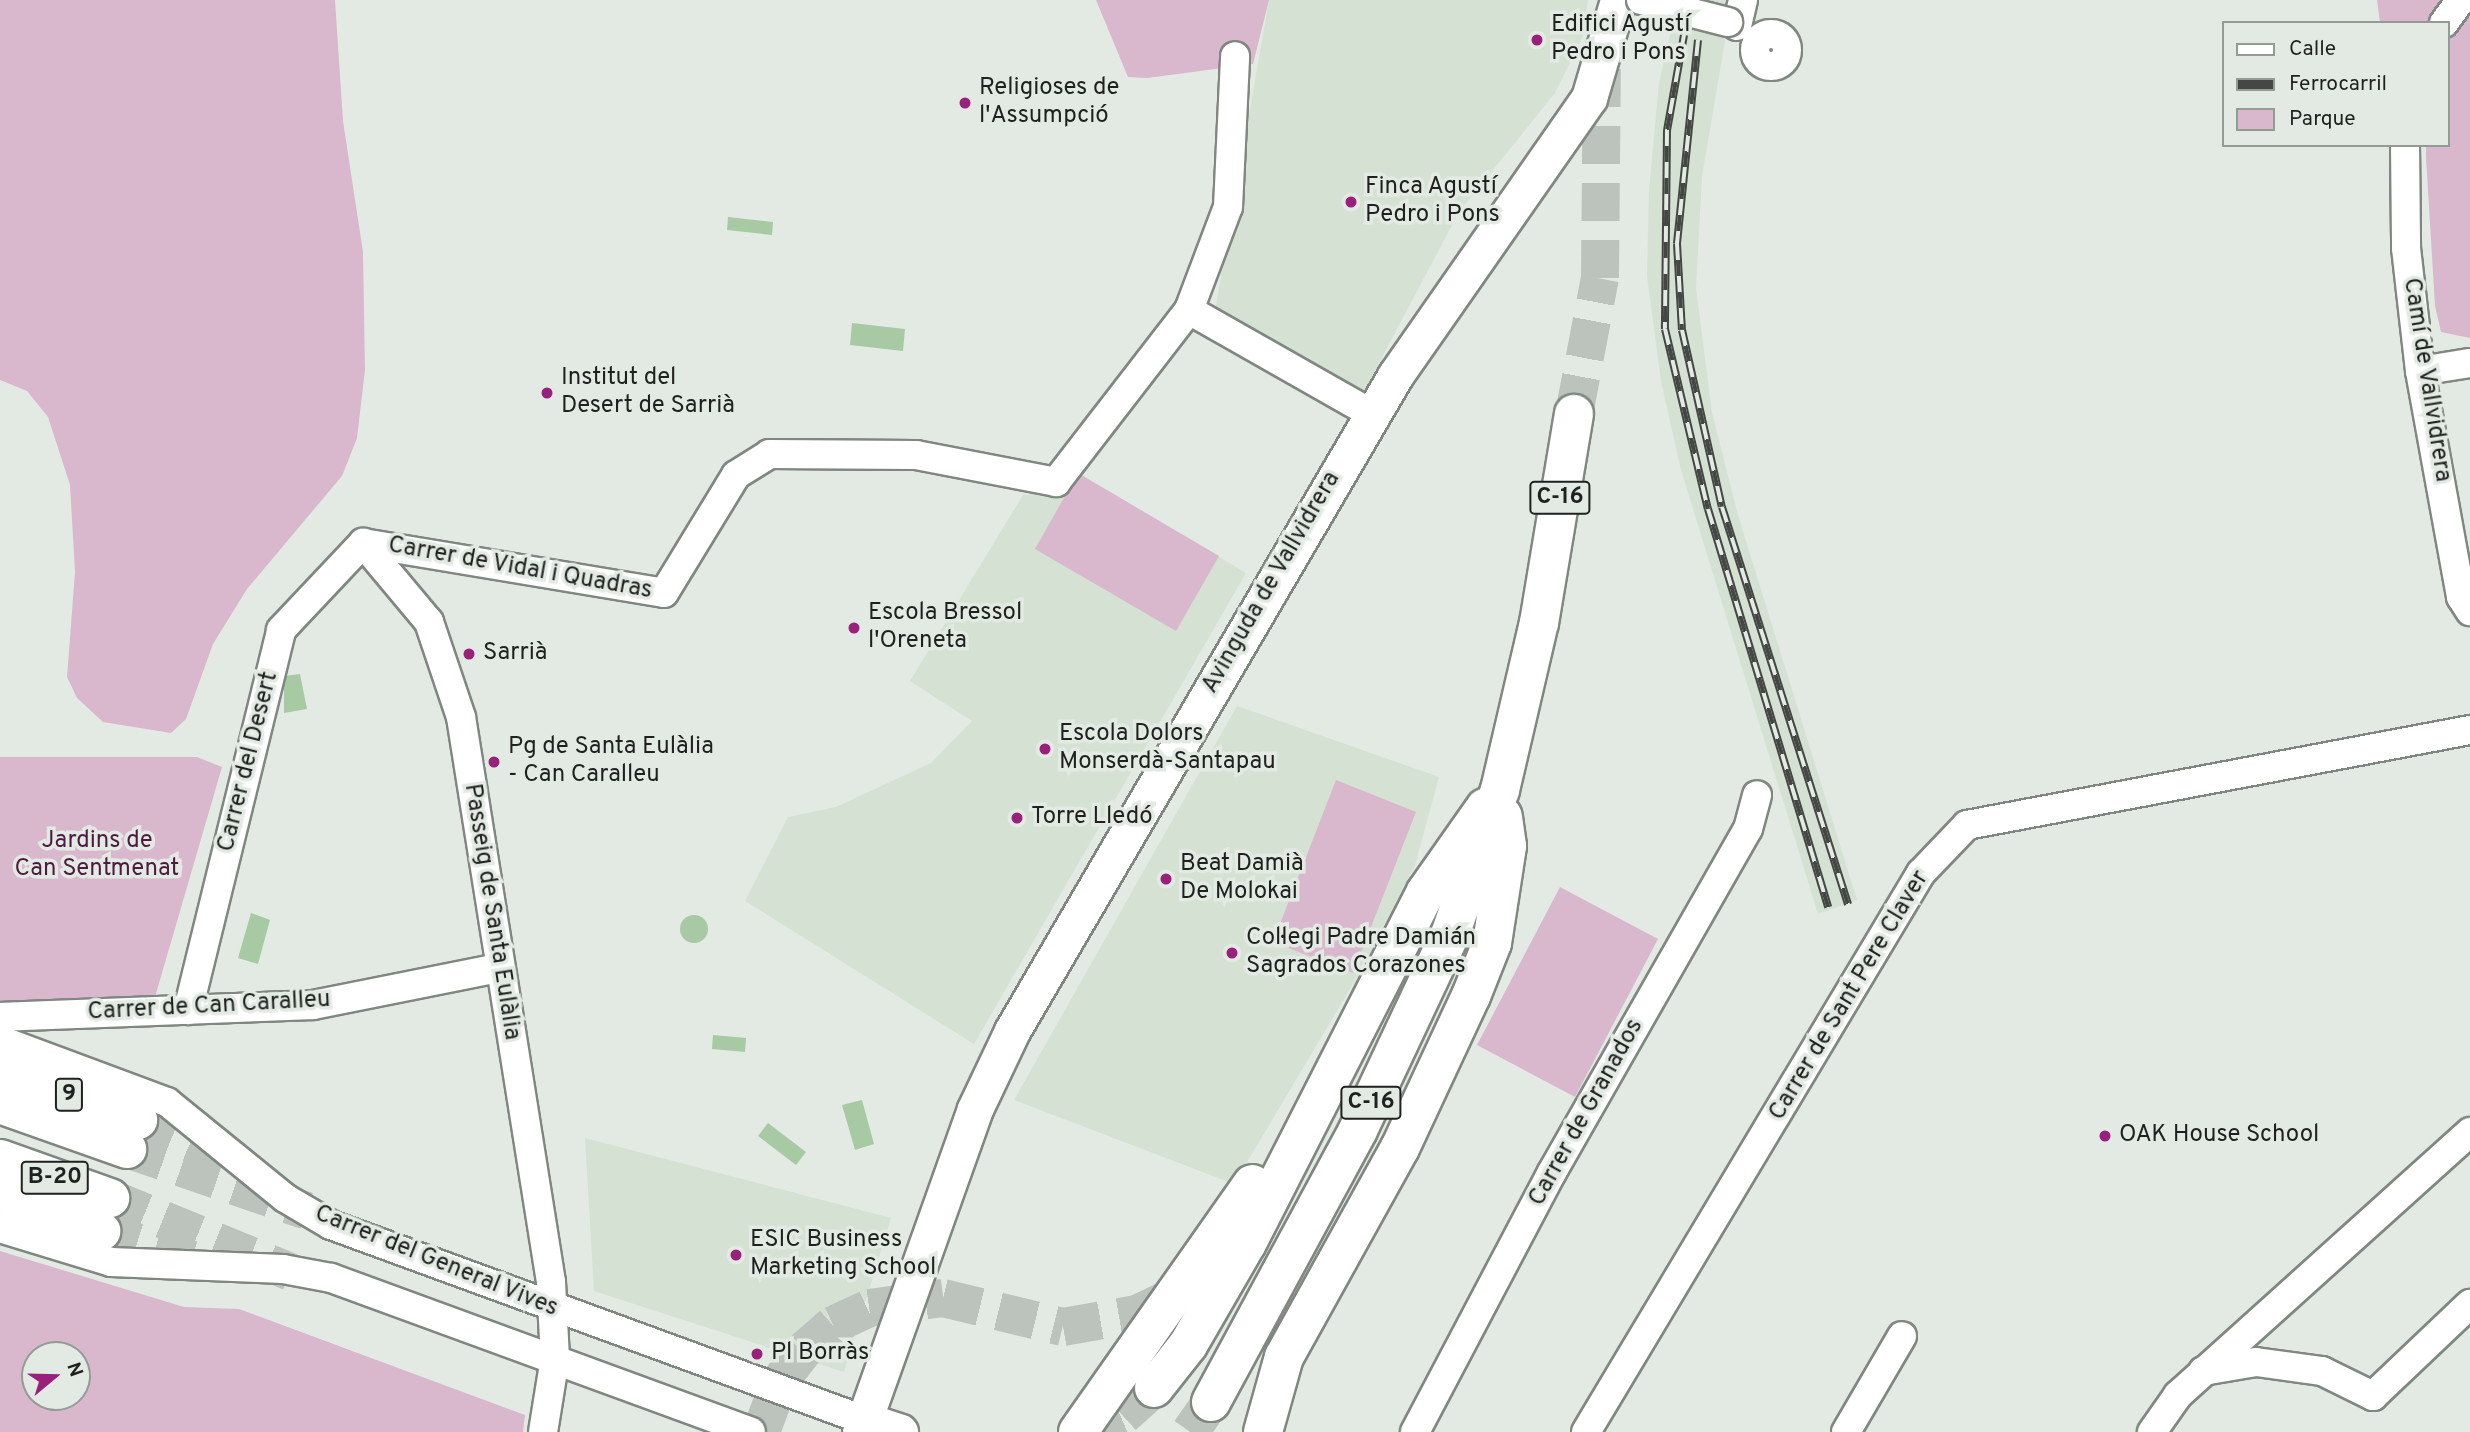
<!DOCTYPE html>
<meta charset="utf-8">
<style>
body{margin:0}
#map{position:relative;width:2470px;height:1432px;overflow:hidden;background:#e3eae3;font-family:Overpass,sans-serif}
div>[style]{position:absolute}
.built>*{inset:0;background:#d4e1d3}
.green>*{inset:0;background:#d9b8cd}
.water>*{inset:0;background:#a7caa5}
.round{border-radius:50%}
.highway-tunnel>*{height:38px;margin-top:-19px;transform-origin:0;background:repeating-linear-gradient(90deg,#bcc2bc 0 38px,transparent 0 57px)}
.roads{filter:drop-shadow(2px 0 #808780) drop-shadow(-2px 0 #808780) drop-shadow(0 2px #808780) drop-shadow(0 -2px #808780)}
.minor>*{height:28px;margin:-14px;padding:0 14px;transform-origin:14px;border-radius:14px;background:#fff}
.minor>.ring{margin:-14px;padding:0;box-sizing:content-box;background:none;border:28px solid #fff;border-radius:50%}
.major>*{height:35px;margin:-17.5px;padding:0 17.5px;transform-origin:17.5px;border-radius:17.5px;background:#fff}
.highway>*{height:38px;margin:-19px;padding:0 19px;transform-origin:19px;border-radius:19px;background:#fff}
.rail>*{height:8px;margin-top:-4px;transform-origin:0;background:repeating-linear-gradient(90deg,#e3eae3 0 16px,#444744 0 32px);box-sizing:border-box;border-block:2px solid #444744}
.bridges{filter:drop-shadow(2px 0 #808780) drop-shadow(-2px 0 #808780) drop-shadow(0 2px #808780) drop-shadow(0 -2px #808780)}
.minor-bridge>*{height:28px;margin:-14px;padding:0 14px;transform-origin:14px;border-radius:14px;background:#fff}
.dots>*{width:19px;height:19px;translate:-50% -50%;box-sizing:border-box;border:4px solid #e3eae3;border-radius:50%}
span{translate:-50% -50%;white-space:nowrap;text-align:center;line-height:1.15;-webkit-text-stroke:7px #e3eae3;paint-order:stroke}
.shield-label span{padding:2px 5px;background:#e3eae3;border:2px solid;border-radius:5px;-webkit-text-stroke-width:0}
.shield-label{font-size:23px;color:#1e211e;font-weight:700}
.poi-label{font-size:24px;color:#1e211e}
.left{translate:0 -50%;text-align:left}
.street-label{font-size:24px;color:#1e211e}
.park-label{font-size:24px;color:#4f1a40}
.legend{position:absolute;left:2222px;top:21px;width:228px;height:126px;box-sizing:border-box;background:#e3eae3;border:2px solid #949a94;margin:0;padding:9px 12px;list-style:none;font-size:21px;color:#1e211e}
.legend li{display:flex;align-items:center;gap:14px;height:35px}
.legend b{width:35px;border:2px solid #949a94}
.north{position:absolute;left:21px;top:1341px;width:70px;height:70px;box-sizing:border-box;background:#e3eae3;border:2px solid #949a94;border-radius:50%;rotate:71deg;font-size:19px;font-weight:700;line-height:28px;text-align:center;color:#1e211e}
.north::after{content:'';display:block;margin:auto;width:24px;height:32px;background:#98217c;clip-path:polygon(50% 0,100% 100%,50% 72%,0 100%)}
</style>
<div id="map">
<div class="built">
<div style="clip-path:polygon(1269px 0,1588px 0,1583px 36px,1555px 93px,1459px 212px,1364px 391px,1215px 311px)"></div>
<div style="clip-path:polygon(1678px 0,1732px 0,1702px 176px,1696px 288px,1712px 413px,1738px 515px,1857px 900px,1818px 914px,1681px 470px,1661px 381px,1647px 276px,1649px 191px,1659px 83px)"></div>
<div style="clip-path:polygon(1078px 473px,1246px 573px,974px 1044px,745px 901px,788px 817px,836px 807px,931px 763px,972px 721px,910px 681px,1023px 495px,1058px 492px)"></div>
<div style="clip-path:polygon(1237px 706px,1439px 777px,1415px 865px,1356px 979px,1234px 1184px,1014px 1100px)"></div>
<div style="clip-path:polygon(585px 1138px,891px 1218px,844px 1372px,594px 1291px)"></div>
</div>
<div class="green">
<div style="clip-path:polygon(0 0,335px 0,343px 121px,363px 252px,365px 370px,357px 438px,342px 476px,247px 589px,213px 644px,186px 719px,171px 733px,103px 722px,77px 698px,67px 677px,75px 572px,70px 485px,48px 417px,27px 391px,0 380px)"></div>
<div style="clip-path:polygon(1096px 0,1269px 0,1253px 64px,1147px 78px,1128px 77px)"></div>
<div style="clip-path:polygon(2377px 0,2470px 0,2470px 338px,2441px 332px,2435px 306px,2426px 157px,2426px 145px,2447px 145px,2447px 23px,2380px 23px)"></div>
<div style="clip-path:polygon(1078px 473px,1219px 556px,1176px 631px,1035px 549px)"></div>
<div style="clip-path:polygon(0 757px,197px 757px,222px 767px,155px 997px,0 1002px)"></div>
<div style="clip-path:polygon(1336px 780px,1416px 812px,1353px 973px,1273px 942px)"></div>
<div style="clip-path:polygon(1560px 887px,1658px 939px,1575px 1097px,1477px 1045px)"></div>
<div style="clip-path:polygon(evenodd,0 1251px,184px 1307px,239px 1309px,525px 1415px,523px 1432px,0 1432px,0 1251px,35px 1355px,77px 1355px,77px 1397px,35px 1397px,35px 1355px)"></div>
</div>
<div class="water">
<div style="clip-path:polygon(728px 217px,773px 222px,772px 235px,727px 230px)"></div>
<div style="clip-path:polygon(852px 323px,905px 329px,903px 351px,850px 345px)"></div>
<div style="clip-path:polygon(300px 674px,307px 709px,284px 713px,284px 676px)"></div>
<div style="clip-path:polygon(251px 913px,270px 920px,258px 964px,238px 958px)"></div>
<div class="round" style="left:680px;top:915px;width:28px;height:28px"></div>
<div style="clip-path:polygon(713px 1035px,746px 1038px,745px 1052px,712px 1049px)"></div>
<div style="clip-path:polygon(862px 1100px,874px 1144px,855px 1150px,842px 1105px)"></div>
<div style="clip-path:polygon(768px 1123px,806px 1152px,796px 1165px,758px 1136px)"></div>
</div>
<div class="highway-tunnel">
<div style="left:1574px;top:414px;width:138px;rotate:-79.2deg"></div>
<div style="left:1600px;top:278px;width:223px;rotate:-89.5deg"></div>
<div style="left:138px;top:1120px;width:108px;rotate:22.8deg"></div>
<div style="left:127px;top:1149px;width:190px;rotate:19deg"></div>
<div style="left:110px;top:1198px;width:195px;rotate:22.3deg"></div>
<div style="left:101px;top:1231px;width:100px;rotate:17.5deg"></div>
<div style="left:761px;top:1432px;width:54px;rotate:-69.6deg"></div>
<div style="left:780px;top:1381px;width:39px;rotate:-52deg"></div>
<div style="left:804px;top:1350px;width:38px;rotate:-41deg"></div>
<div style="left:833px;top:1325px;width:40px;rotate:-25deg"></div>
<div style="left:869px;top:1308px;width:75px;rotate:-7.7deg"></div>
<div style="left:943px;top:1298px;width:123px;rotate:13.6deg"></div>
<div style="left:1063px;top:1327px;width:75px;rotate:-10deg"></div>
<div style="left:1137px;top:1314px;width:53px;rotate:-25.6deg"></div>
<div style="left:1086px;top:1432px;width:40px;rotate:-23.4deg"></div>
<div style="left:1123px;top:1416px;width:42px;rotate:-42.1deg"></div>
<div style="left:1190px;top:1432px;width:37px;rotate:-55deg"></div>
</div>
<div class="roads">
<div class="minor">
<div style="left:2444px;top:23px;width:29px;rotate:-54deg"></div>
<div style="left:1737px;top:26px;width:27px;rotate:-77deg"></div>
<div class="ring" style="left:1755px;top:34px;width:4px;height:4px"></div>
<div style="left:2405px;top:145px;width:103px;rotate:89.4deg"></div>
<div style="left:2406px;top:248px;width:124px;rotate:83.5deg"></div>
<div style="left:2420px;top:371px;width:230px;rotate:79.7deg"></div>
<div style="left:2461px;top:597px;width:17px;rotate:57deg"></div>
<div style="left:1189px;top:310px;width:210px;rotate:29.6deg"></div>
<div style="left:2420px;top:371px;width:51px;rotate:-9.1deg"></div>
<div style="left:363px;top:543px;width:305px;rotate:9.4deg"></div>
<div style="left:664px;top:593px;width:138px;rotate:-58.6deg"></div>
<div style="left:736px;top:475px;width:39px;rotate:-32deg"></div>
<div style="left:769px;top:454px;width:147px;rotate:0.4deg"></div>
<div style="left:916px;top:455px;width:143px;rotate:10.9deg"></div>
<div style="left:1056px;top:482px;width:217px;rotate:-52.3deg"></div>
<div style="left:1189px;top:310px;width:110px;rotate:-69.3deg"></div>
<div style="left:1228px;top:207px;width:151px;rotate:-87.3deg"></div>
<div style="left:363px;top:543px;width:103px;rotate:50.1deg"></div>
<div style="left:429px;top:622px;width:100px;rotate:71.4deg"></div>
<div style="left:461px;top:717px;width:572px;rotate:80.95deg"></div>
<div style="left:551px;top:1282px;width:76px;rotate:87deg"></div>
<div style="left:555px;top:1358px;width:75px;rotate:99.2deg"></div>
<div style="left:188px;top:1010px;width:391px;rotate:-76.2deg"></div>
<div style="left:281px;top:630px;width:120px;rotate:-46.7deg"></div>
<div style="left:0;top:1017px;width:313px;rotate:-2.2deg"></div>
<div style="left:313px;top:1005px;width:189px;rotate:-11.3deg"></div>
<div style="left:0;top:1040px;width:178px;rotate:20.4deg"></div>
<div style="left:167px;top:1102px;width:152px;rotate:39.1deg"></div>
<div style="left:285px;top:1198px;width:53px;rotate:30.4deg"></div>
<div style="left:331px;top:1225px;width:568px;rotate:20.1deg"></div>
<div style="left:0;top:1228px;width:116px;rotate:17deg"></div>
<div style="left:111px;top:1262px;width:172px;rotate:2.3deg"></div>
<div style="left:283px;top:1269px;width:49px;rotate:10.6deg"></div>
<div style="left:331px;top:1278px;width:447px;rotate:20.1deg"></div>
<div style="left:2203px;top:1371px;width:54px;rotate:-9.6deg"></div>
<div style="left:2256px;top:1362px;width:67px;rotate:7.8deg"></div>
<div style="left:2322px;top:1371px;width:57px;rotate:26.1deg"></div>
<div style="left:2373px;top:1396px;width:134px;rotate:-43.5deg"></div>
<div style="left:1415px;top:1432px;width:292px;rotate:-62.2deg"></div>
<div style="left:1551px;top:1174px;width:397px;rotate:-60.3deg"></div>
<div style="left:1748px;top:829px;width:35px;rotate:-75deg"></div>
<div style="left:1586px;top:1432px;width:652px;rotate:-59.07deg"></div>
<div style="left:1921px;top:873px;width:66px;rotate:-46.2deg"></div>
<div style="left:1967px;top:825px;width:512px;rotate:-10.7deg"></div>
<div style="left:1846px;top:1432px;width:111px;rotate:-59.7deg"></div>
<div style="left:2152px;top:1432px;width:45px;rotate:-54.9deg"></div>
<div style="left:2178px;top:1395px;width:393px;rotate:-42deg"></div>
</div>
<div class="major">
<div style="left:864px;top:1420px;width:38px;rotate:18deg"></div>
<div style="left:860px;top:1432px;width:343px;rotate:-70.4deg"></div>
<div style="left:975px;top:1109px;width:86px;rotate:-64.6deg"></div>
<div style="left:1012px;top:1031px;width:759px;rotate:-59.68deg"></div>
<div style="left:1395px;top:376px;width:339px;rotate:-55.1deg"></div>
<div style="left:1589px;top:98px;width:102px;rotate:-73.5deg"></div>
</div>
<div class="highway">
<div style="left:0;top:1070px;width:147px;rotate:19.9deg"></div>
<div style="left:0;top:1104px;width:135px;rotate:19.5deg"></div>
<div style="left:0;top:1159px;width:117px;rotate:19.5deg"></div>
<div style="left:0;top:1194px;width:108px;rotate:20.1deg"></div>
<div style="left:1154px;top:1388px;width:55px;rotate:-51.7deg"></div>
<div style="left:1188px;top:1345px;width:118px;rotate:-60deg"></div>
<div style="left:1247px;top:1243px;width:394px;rotate:-63deg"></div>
<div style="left:1426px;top:892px;width:103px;rotate:-54.9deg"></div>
<div style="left:1211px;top:1402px;width:309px;rotate:-61.6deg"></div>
<div style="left:1358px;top:1130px;width:219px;rotate:-64.8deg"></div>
<div style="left:1451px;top:932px;width:150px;rotate:-71deg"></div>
<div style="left:1500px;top:790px;width:171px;rotate:-76.9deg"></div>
<div style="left:1539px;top:623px;width:212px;rotate:-80.5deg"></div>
<div style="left:1078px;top:1432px;width:303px;rotate:-54.9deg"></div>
<div style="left:1263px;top:1432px;width:78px;rotate:-74.4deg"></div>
<div style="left:1284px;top:1357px;width:239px;rotate:-61deg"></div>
<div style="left:1400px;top:1148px;width:168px;rotate:-65deg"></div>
<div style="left:1471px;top:996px;width:57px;rotate:-68.4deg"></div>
<div style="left:1492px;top:943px;width:98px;rotate:-81.2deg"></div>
<div style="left:1507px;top:846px;width:30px;rotate:-98deg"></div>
</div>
</div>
<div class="rail">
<div style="left:1709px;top:3px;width:3px;rotate:-72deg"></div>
<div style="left:1684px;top:35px;width:97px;rotate:100.1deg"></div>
<div style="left:1667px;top:130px;width:199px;rotate:90.6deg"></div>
<div style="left:1665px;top:329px;width:185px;rotate:76.6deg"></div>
<div style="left:1708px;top:509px;width:416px;rotate:73.2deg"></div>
<div style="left:1698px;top:40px;width:205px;rotate:95.9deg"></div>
<div style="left:1677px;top:244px;width:86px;rotate:86.7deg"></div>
<div style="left:1682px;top:330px;width:181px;rotate:77.3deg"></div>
<div style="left:1722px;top:507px;width:417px;rotate:72.4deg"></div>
</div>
<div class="bridges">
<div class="minor-bridge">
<div style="left:1641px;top:0;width:90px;rotate:14.2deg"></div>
</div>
</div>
<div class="dots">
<div style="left:1537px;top:40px;background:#98217c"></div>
<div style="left:965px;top:103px;background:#98217c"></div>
<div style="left:1351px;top:202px;background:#98217c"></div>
<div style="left:547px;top:393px;background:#98217c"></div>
<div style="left:854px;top:628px;background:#98217c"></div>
<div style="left:469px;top:654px;background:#98217c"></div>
<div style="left:1045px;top:749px;background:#98217c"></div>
<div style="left:494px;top:762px;background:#98217c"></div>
<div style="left:1017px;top:818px;background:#98217c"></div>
<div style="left:1166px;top:879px;background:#98217c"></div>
<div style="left:1232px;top:953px;background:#98217c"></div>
<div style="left:2105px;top:1136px;background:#98217c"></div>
<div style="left:736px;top:1255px;background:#98217c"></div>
<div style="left:757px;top:1354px;background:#98217c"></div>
</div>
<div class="shield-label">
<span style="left:1560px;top:498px">C-16</span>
<span style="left:69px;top:1095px">9</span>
<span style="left:1371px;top:1103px">C-16</span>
<span style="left:55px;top:1178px">B-20</span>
</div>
<div class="poi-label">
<span class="left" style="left:1551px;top:40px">Edifici Agustí<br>Pedro i Pons</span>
<span class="left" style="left:979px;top:103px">Religioses de<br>l'Assumpció</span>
<span class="left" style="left:1365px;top:202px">Finca Agustí<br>Pedro i Pons</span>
<span class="left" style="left:561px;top:393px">Institut del<br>Desert de Sarrià</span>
<span class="left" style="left:868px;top:628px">Escola Bressol<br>l'Oreneta</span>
<span class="left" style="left:483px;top:654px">Sarrià</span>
<span class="left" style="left:1059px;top:749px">Escola Dolors<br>Monserdà-Santapau</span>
<span class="left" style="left:508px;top:762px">Pg de Santa Eulàlia<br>- Can Caralleu</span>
<span class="left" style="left:1031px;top:818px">Torre Lledó</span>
<span class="left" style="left:1180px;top:879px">Beat Damià<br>De Molokai</span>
<span class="left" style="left:1246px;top:953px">Col·legi Padre Damián<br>Sagrados Corazones</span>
<span class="left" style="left:2119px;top:1136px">OAK House School</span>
<span class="left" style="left:750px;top:1255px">ESIC Business<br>Marketing School</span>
<span class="left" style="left:771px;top:1354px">Pl Borràs</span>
</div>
<div class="street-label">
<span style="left:2426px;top:380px;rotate:81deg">Camí de Vallvidrera</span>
<span style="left:520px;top:569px;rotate:10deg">Carrer de Vidal i Quadras</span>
<span style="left:1272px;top:583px;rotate:-60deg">Avinguda de Vallvidrera</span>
<span style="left:249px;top:762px;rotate:-76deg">Carrer del Desert</span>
<span style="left:491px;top:912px;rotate:81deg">Passeig de Santa Eulàlia</span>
<span style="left:1850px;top:996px;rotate:-59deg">Carrer de Sant Pere Claver</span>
<span style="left:209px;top:1007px;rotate:-3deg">Carrer de Can Caralleu</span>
<span style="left:1587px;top:1113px;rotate:-61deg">Carrer de Granados</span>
<span style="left:436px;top:1262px;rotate:22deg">Carrer del General Vives</span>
</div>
<div class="park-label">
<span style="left:97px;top:856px">Jardins de<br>Can Sentmenat</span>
</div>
<ul class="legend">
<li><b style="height:9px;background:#fff"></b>Calle</li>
<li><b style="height:9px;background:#444744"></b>Ferrocarril</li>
<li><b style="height:19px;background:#d9b8cd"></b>Parque</li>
</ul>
<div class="north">N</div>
</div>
